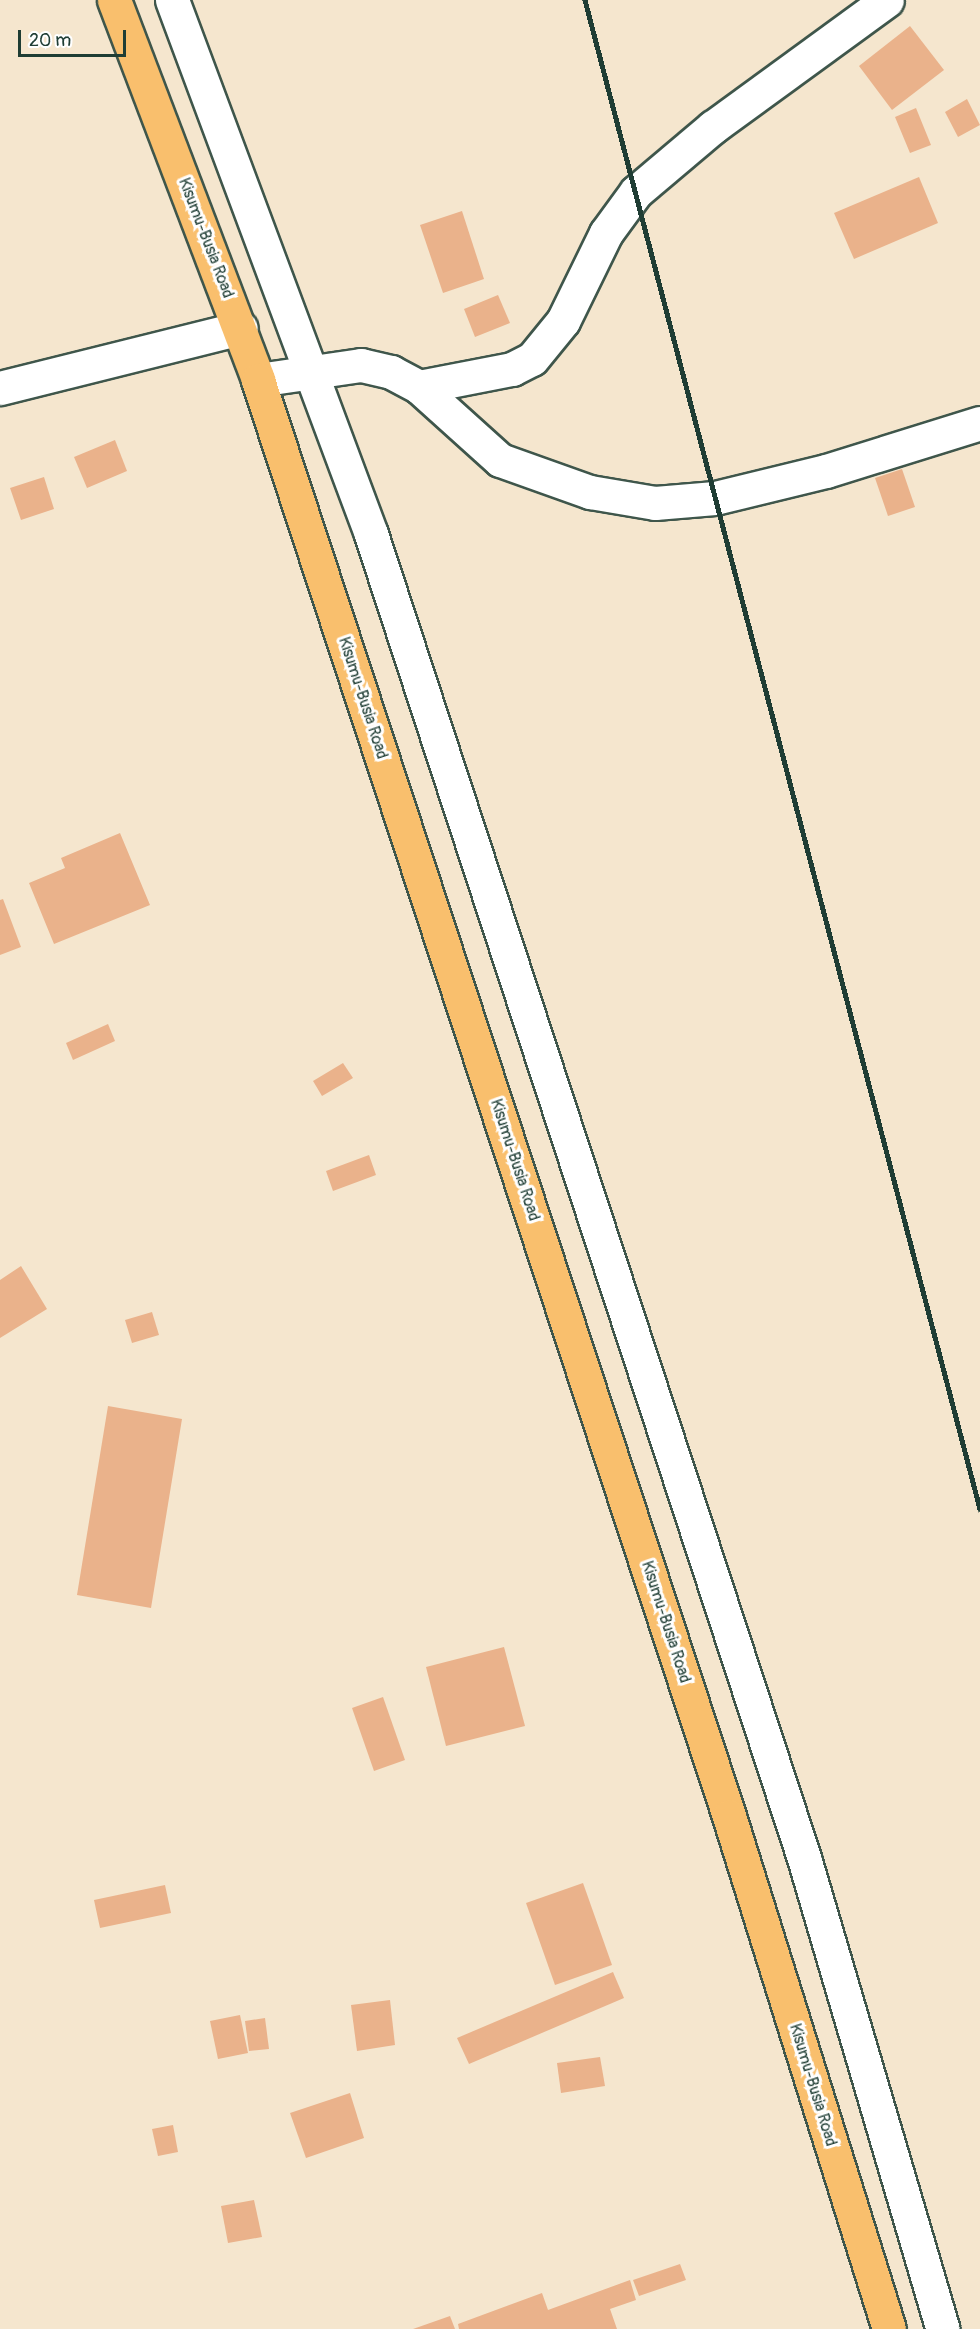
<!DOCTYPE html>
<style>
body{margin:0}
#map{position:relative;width:980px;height:2329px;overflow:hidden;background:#f5e6ce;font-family:Pangolin,sans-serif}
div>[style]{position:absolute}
.building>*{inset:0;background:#eab28b}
.roads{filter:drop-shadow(2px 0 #3f564b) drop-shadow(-2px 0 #3f564b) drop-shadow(0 2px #3f564b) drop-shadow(0 -2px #3f564b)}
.street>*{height:33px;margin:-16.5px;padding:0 16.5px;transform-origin:16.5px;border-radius:16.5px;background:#fff}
.highway>*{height:33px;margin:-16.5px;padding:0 16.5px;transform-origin:16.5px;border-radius:16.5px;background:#f9bf6d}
.rail>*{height:4.5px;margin:-2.25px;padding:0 2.25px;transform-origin:2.25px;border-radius:2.25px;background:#1f3d34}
span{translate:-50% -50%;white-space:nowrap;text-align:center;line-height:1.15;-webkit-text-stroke:6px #fff;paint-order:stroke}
.street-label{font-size:16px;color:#1f3d34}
.scale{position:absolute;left:18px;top:30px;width:108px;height:27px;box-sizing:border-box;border:3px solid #1f3d34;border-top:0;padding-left:8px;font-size:18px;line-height:21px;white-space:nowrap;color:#1f3d34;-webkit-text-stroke:4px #fff;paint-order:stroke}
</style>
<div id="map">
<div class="building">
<div style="clip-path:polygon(910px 26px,944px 70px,892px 110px,859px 66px)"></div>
<div style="clip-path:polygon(967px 99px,980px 125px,958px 137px,945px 112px)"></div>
<div style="clip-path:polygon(916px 108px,931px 145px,910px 153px,895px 117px)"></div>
<div style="clip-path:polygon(919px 177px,938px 223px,854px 259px,834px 213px)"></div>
<div style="clip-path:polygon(462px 211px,484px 279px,443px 293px,420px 225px)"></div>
<div style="clip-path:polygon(498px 295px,510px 323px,475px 337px,464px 309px)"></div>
<div style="clip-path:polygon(115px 440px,127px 471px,87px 488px,74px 457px)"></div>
<div style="clip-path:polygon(902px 469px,915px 507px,888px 516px,875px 478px)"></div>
<div style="clip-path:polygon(44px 477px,54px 509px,21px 520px,10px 488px)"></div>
<div style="clip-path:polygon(120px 833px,150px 905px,54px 944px,29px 883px,65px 868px,61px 858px)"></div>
<div style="clip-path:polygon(3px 899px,21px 947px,0 955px,0 900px)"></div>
<div style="clip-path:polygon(108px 1024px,115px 1041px,73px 1060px,66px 1043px)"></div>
<div style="clip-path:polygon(343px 1063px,353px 1078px,322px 1096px,313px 1081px)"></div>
<div style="clip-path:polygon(369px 1155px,376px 1175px,333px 1191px,326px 1171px)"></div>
<div style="clip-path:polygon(21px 1266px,47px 1309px,0 1338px,0 1280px)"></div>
<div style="clip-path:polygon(152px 1312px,159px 1335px,132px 1343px,125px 1320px)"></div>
<div style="clip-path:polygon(108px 1406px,182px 1419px,151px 1608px,77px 1595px)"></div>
<div style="clip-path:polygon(504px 1647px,525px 1726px,446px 1746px,426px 1667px)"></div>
<div style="clip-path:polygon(383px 1697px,405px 1760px,374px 1771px,352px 1708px)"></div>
<div style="clip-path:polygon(583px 1883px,612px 1965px,555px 1985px,526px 1903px)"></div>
<div style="clip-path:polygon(165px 1885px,171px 1913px,100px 1928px,94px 1900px)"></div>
<div style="clip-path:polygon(613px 1972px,624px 1998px,469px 2064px,457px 2038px)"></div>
<div style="clip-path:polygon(390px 2000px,395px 2045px,357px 2051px,351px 2005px)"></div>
<div style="clip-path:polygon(240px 2015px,248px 2053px,218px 2059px,210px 2021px)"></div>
<div style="clip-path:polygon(265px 2018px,269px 2049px,249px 2051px,245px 2021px)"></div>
<div style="clip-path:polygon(600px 2057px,605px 2086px,561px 2093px,557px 2063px)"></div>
<div style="clip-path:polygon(350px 2093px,364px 2138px,306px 2158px,290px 2113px)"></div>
<div style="clip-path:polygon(173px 2125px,178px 2152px,158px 2156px,152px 2129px)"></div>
<div style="clip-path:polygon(254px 2200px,262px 2237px,228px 2243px,221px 2206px)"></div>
<div style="clip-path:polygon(680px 2264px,686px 2280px,639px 2296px,633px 2280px)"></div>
<div style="clip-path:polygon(630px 2280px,636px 2300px,610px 2309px,617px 2329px,459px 2329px,458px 2324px,542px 2293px,548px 2310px)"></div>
<div style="clip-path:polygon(450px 2316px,455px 2329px,413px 2329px)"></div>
</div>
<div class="roads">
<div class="street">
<div style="left:172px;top:0;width:570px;rotate:69.56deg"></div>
<div style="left:371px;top:534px;width:1393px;rotate:71.89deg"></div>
<div style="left:804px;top:1858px;width:491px;rotate:73.6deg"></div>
<div style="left:258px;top:380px;width:104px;rotate:-8.3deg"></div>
<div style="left:361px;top:365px;width:31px;rotate:13deg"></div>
<div style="left:391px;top:372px;width:32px;rotate:28deg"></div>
<div style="left:419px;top:387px;width:109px;rotate:42deg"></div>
<div style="left:500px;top:460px;width:96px;rotate:19.6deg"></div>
<div style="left:590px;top:492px;width:66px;rotate:9.6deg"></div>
<div style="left:655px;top:503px;width:60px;rotate:-4.8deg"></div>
<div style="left:715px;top:498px;width:114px;rotate:-13.7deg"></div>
<div style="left:826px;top:471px;width:161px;rotate:-17.3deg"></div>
<div style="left:419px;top:387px;width:95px;rotate:-11deg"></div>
<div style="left:512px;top:369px;width:22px;rotate:-27deg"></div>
<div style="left:532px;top:359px;width:49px;rotate:-50.8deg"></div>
<div style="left:563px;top:321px;width:98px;rotate:-64deg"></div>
<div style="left:606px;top:233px;width:51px;rotate:-53.8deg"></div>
<div style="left:636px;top:192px;width:101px;rotate:-40.2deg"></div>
<div style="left:713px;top:127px;width:215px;rotate:-36.1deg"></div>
<div style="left:0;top:388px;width:248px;rotate:-14deg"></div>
</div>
<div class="highway">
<div style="left:114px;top:0;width:406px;rotate:69.2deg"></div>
<div style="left:258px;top:380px;width:1511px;rotate:71.84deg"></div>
<div style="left:729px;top:1816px;width:537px;rotate:72.68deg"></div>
</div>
</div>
<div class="rail">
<div style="left:585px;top:0;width:1560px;rotate:75.33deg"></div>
</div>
<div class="street-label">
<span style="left:206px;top:238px;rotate:69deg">Kisumu-Busia Road</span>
<span style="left:363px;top:698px;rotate:72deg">Kisumu-Busia Road</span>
<span style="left:515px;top:1160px;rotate:72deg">Kisumu-Busia Road</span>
<span style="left:666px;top:1622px;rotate:72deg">Kisumu-Busia Road</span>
<span style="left:813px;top:2085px;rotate:73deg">Kisumu-Busia Road</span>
</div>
<div class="scale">20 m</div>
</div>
